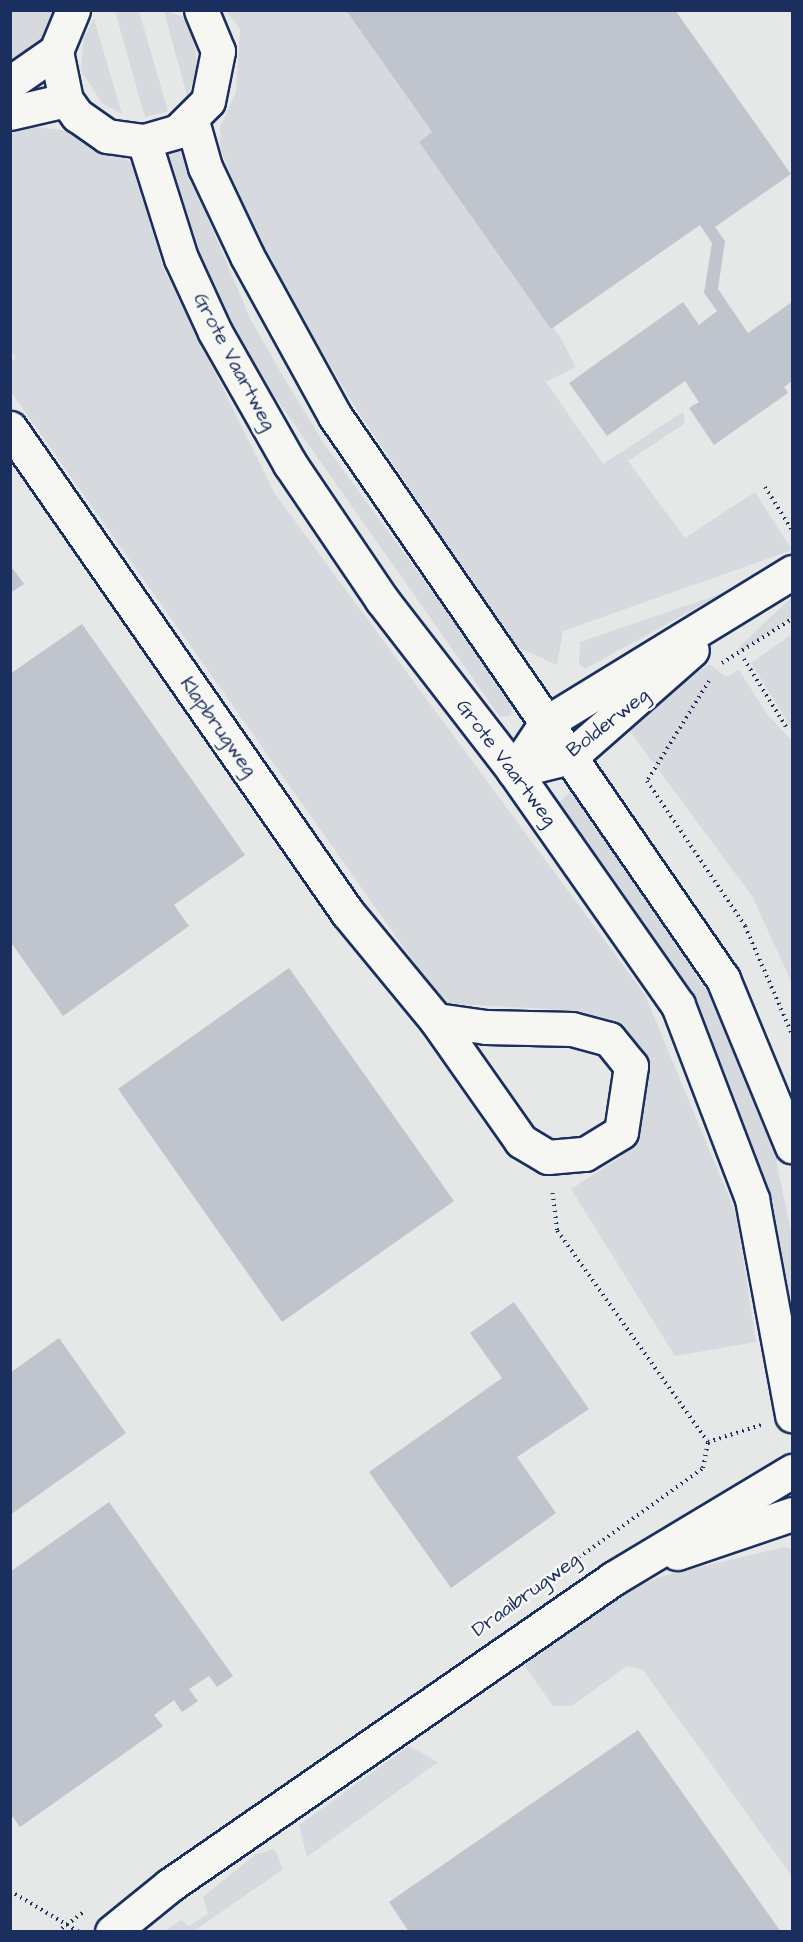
<!DOCTYPE html>
<style>
body{margin:0}
#map{position:relative;width:803px;height:1942px;overflow:hidden;background:#f6f6f2;font-family:"Architects Daughter",sans-serif}
div>[style]{position:absolute}
.built>*{inset:0;background:#e6e7e7}
.green>*{inset:0;background:#d6d9dd}
.building>*{inset:0;background:#c0c4cd}
.path>*{height:4px;margin-top:-2px;transform-origin:0;background:repeating-linear-gradient(90deg,#1b2f5e 0 1.5px,transparent 0 6px)}
.roads{filter:drop-shadow(2px 0 #1b2f5e) drop-shadow(-2px 0 #1b2f5e) drop-shadow(0 2px #1b2f5e) drop-shadow(0 -2px #1b2f5e)}
.minor>*{height:33px;margin:-16.5px;padding:0 16.5px;transform-origin:16.5px;border-radius:16.5px;background:#f6f6f2}
.major>*{height:33px;margin:-16.5px;padding:0 16.5px;transform-origin:16.5px;border-radius:16.5px;background:#f6f6f2}
span{translate:-50% -50%;white-space:nowrap;text-align:center;line-height:1.15;-webkit-text-stroke:5px #f6f6f2;paint-order:stroke}
.street-label{font-size:20px;color:#1b2f5e}
.frame{position:absolute;inset:0;border:12px solid #1b2f5e;pointer-events:none}
</style>
<div id="map">
<div class="built">
<div style="clip-path:polygon(11px 11px,792px 11px,792px 1931px,11px 1931px)"></div>
</div>
<div class="green">
<div style="clip-path:polygon(11px 11px,61px 11px,44px 49px,11px 74px)"></div>
<div style="clip-path:polygon(115px 11px,139px 11px,168px 111px,145px 117px)"></div>
<div style="clip-path:polygon(164px 11px,182px 16px,194px 35px,198px 73px,187px 96px)"></div>
<div style="clip-path:polygon(226px 11px,350px 11px,441px 142px,430px 150px,560px 337px,576px 367px,546px 382px,603px 464px,683px 412px,685px 423px,628px 461px,685px 538px,755px 492px,792px 550px,563px 631px,557px 665px,515px 646px,355px 407px,264px 254px,220px 149px,220px 127px,236px 92px,240px 29px)"></div>
<div style="clip-path:polygon(94px 19px,122px 114px,102px 103px,81px 71px,84px 37px)"></div>
<div style="clip-path:polygon(22px 125px,74px 132px,133px 163px,163px 267px,275px 494px,645px 995px,736px 1214px,756px 1342px,675px 1356px,571px 1189px,621px 1157px,638px 1117px,615px 1030px,581px 1011px,443px 1003px,11px 392px,11px 362px,16px 358px,10px 350px,10px 128px)"></div>
<div style="clip-path:polygon(177px 145px,250px 318px,280px 371px,324px 444px,514px 703px,511px 715px,500px 717px,254px 367px,220px 308px,158px 152px)"></div>
<div style="clip-path:polygon(723px 593px,585px 669px,579px 664px,580px 642px)"></div>
<div style="clip-path:polygon(792px 597px,792px 617px,737px 654px,739px 647px)"></div>
<div style="clip-path:polygon(792px 634px,792px 729px,751px 663px)"></div>
<div style="clip-path:polygon(709px 664px,726px 677px,739px 670px,767px 714px,792px 741px,792px 983px,752px 896px,626px 726px)"></div>
<div style="clip-path:polygon(574px 789px,716px 1005px,743px 1064px,773px 1146px,792px 1236px,792px 1347px,744px 1153px,554px 807px)"></div>
<div style="clip-path:polygon(784px 1547px,792px 1549px,792px 1876px,643px 1670px,627px 1666px,572px 1706px,553px 1706px,526px 1668px,524px 1655px,615px 1597px,662px 1576px)"></div>
<div style="clip-path:polygon(409px 1746px,438px 1762px,307px 1857px,299px 1825px)"></div>
<div style="clip-path:polygon(274px 1849px,283px 1869px,194px 1931px,165px 1931px,181px 1920px,189px 1926px,208px 1914px,203px 1897px,255px 1855px)"></div>
</div>
<div class="building">
<div style="clip-path:polygon(346px 10px,675px 10px,791px 174px,715px 227px,725px 241px,718px 289px,748px 333px,792px 302px,792px 381px,784px 387px,788px 393px,714px 445px,689px 408px,699px 402px,685px 381px,607px 436px,569px 383px,683px 302px,699px 325px,717px 311px,704px 293px,712px 243px,700px 225px,551px 329px,419px 142px,432px 132px)"></div>
<div style="clip-path:polygon(10px 565px,24px 584px,10px 593px)"></div>
<div style="clip-path:polygon(82px 624px,245px 855px,174px 905px,189px 926px,63px 1016px,10px 941px,10px 674px)"></div>
<div style="clip-path:polygon(289px 968px,454px 1201px,282px 1322px,118px 1089px)"></div>
<div style="clip-path:polygon(514px 1302px,589px 1409px,517px 1457px,556px 1513px,451px 1588px,369px 1472px,502px 1378px,470px 1333px)"></div>
<div style="clip-path:polygon(59px 1338px,126px 1433px,10px 1515px,10px 1373px)"></div>
<div style="clip-path:polygon(109px 1502px,233px 1676px,217px 1687px,209px 1676px,189px 1689px,198px 1701px,182px 1712px,174px 1700px,154px 1715px,163px 1726px,20px 1827px,10px 1813px,10px 1572px)"></div>
<div style="clip-path:polygon(638px 1730px,781px 1932px,409px 1932px,389px 1902px)"></div>
</div>
<div class="path">
<div style="left:765px;top:487px;width:51px;rotate:57.9deg"></div>
<div style="left:744px;top:659px;width:80px;rotate:58.3deg"></div>
<div style="left:722px;top:663px;width:83px;rotate:-32.2deg"></div>
<div style="left:709px;top:681px;width:118px;rotate:121.8deg"></div>
<div style="left:647px;top:781px;width:175px;rotate:55.9deg"></div>
<div style="left:745px;top:926px;width:118px;rotate:66.5deg"></div>
<div style="left:708px;top:1442px;width:56px;rotate:-17.8deg"></div>
<div style="left:496px;top:1617px;width:255px;rotate:-35.7deg"></div>
<div style="left:703px;top:1468px;width:26px;rotate:-79deg"></div>
<div style="left:708px;top:1442px;width:260px;rotate:-125.5deg"></div>
<div style="left:557px;top:1230px;width:42px;rotate:-96.8deg"></div>
<div style="left:10px;top:1891px;width:80px;rotate:30.7deg"></div>
<div style="left:57px;top:1932px;width:35px;rotate:-37deg"></div>
</div>
<div class="roads">
<div class="minor">
<div style="left:10px;top:83px;width:56px;rotate:-34.8deg"></div>
<div style="left:10px;top:113px;width:57px;rotate:-13.1deg"></div>
<div style="left:10px;top:428px;width:590px;rotate:55.15deg"></div>
<div style="left:347px;top:912px;width:140px;rotate:50.5deg"></div>
<div style="left:436px;top:1020px;width:148px;rotate:54.9deg"></div>
<div style="left:521px;top:1141px;width:31px;rotate:31deg"></div>
<div style="left:548px;top:1157px;width:37px;rotate:-5deg"></div>
<div style="left:585px;top:1154px;width:42px;rotate:-31.4deg"></div>
<div style="left:621px;top:1132px;width:67px;rotate:-81.4deg"></div>
<div style="left:631px;top:1066px;width:35px;rotate:-129deg"></div>
<div style="left:609px;top:1039px;width:38px;rotate:-165deg"></div>
<div style="left:572px;top:1029px;width:86px;rotate:-178.7deg"></div>
<div style="left:486px;top:1027px;width:50px;rotate:-172deg"></div>
<div style="left:514px;top:771px;width:58px;rotate:-56.3deg"></div>
<div style="left:546px;top:723px;width:289px;rotate:-31.5deg"></div>
<div style="left:514px;top:771px;width:58px;rotate:-14deg"></div>
<div style="left:570px;top:757px;width:162px;rotate:-41.3deg"></div>
<div style="left:677px;top:1553px;width:121px;rotate:-18.7deg"></div>
<div style="left:112px;top:1932px;width:75px;rotate:-39deg"></div>
<div style="left:170px;top:1885px;width:540px;rotate:-34.66deg"></div>
<div style="left:614px;top:1578px;width:208px;rotate:-31deg"></div>
</div>
<div class="major">
<div style="left:73px;top:10px;width:44px;rotate:112.5deg"></div>
<div style="left:56px;top:51px;width:50px;rotate:78.5deg"></div>
<div style="left:66px;top:100px;width:19px;rotate:54deg"></div>
<div style="left:77px;top:115px;width:37px;rotate:35deg"></div>
<div style="left:107px;top:136px;width:37px;rotate:8deg"></div>
<div style="left:144px;top:141px;width:35px;rotate:-16deg"></div>
<div style="left:178px;top:131px;width:42px;rotate:-45deg"></div>
<div style="left:208px;top:101px;width:51px;rotate:-78.7deg"></div>
<div style="left:218px;top:51px;width:44px;rotate:-112.5deg"></div>
<div style="left:192px;top:121px;width:48px;rotate:74.2deg"></div>
<div style="left:205px;top:167px;width:98px;rotate:64.7deg"></div>
<div style="left:247px;top:256px;width:183px;rotate:61.2deg"></div>
<div style="left:335px;top:416px;width:684px;rotate:55.43deg"></div>
<div style="left:723px;top:979px;width:181px;rotate:67.6deg"></div>
<div style="left:144px;top:141px;width:123px;rotate:72.5deg"></div>
<div style="left:181px;top:258px;width:81px;rotate:65.3deg"></div>
<div style="left:215px;top:332px;width:152px;rotate:60.4deg"></div>
<div style="left:290px;top:464px;width:164px;rotate:55.9deg"></div>
<div style="left:382px;top:600px;width:216px;rotate:52.3deg"></div>
<div style="left:514px;top:771px;width:286px;rotate:55deg"></div>
<div style="left:678px;top:1005px;width:208px;rotate:69.1deg"></div>
<div style="left:752px;top:1199px;width:220px;rotate:79.5deg"></div>
</div>
</div>
<div class="street-label">
<span style="left:234px;top:362px;rotate:62deg">Grote Vaartweg</span>
<span style="left:608px;top:723px;rotate:-38deg">Bolderweg</span>
<span style="left:218px;top:727px;rotate:55deg">Klapbrugweg</span>
<span style="left:506px;top:763px;rotate:53deg">Grote Vaartweg</span>
<span style="left:526px;top:1595px;rotate:-36deg">Draaibrugweg</span>
</div>
<div class="frame"></div>
</div>
